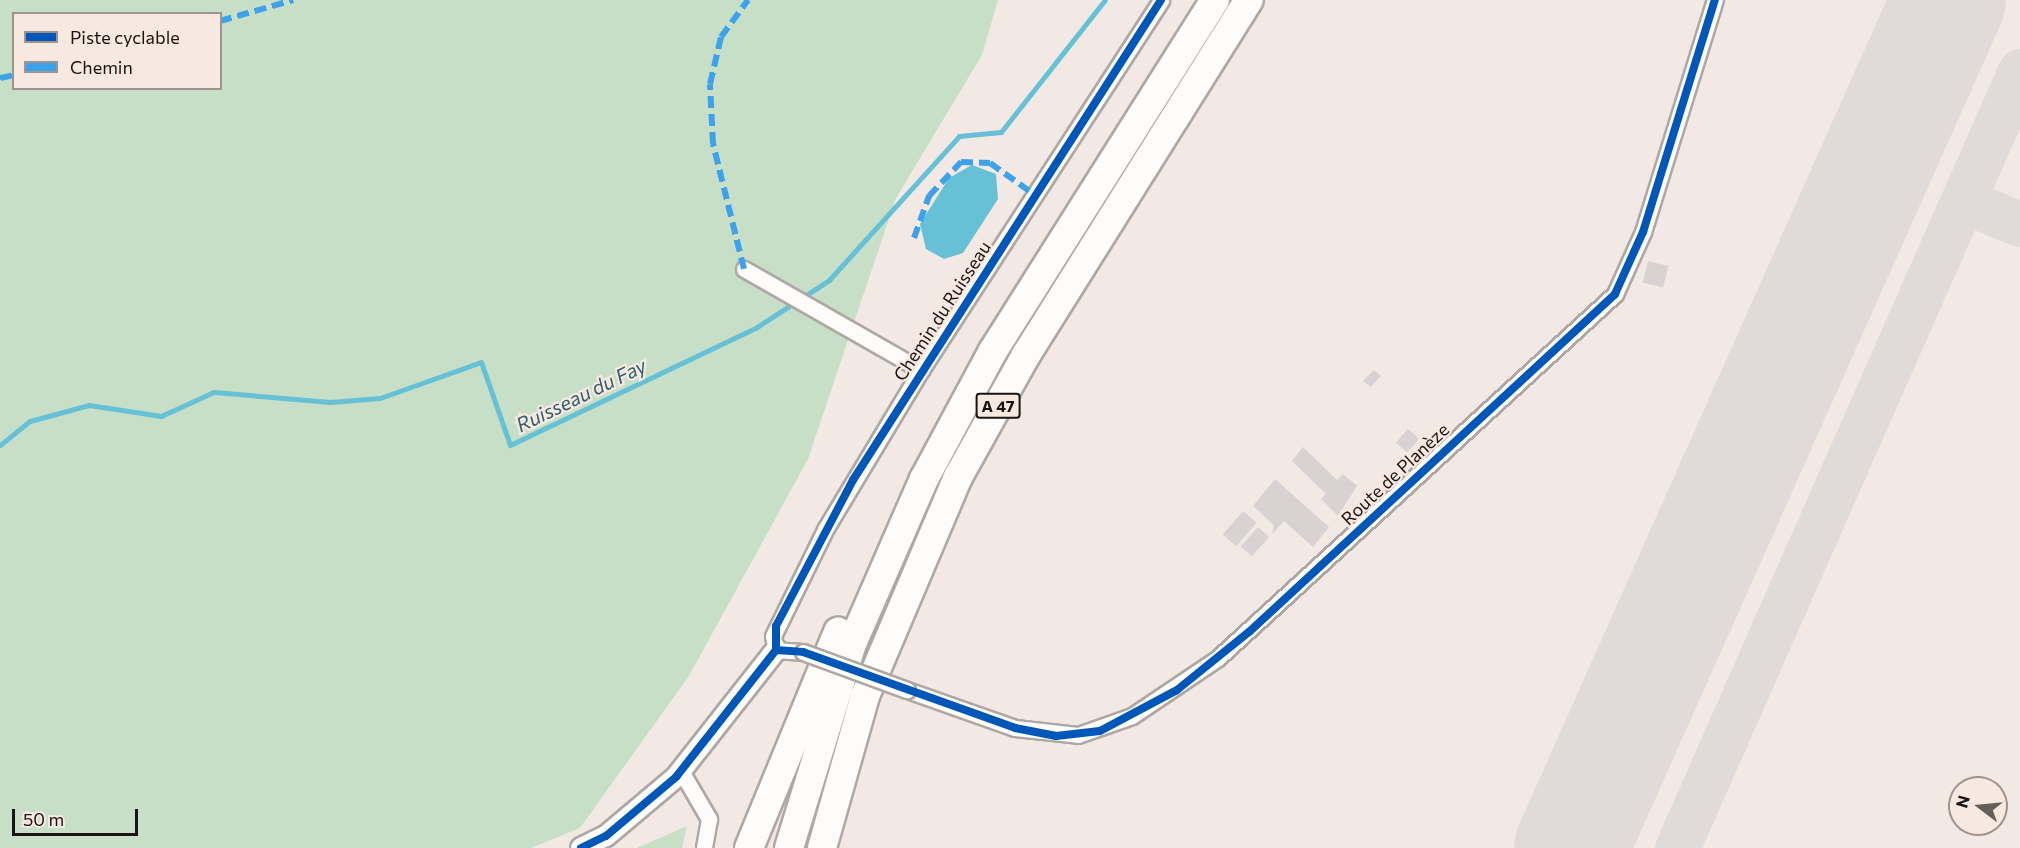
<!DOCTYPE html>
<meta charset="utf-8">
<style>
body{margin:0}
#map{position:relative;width:2020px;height:848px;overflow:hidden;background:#f2e9e5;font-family:Commissioner,sans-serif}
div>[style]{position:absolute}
.green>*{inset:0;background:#c8dfc7}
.water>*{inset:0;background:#67c1d6}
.stream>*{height:5px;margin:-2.5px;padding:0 2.5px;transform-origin:2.5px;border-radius:2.5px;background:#67c1d6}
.taxiway>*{height:45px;margin:-22.5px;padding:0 22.5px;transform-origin:22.5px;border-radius:22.5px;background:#e0dbd8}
.runway>*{height:114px;margin:-57px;padding:0 57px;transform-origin:57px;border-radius:57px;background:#e0dbd8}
.building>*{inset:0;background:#d8d2d3;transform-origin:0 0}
.roads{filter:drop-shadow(2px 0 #aea8a4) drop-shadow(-2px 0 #aea8a4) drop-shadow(0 2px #aea8a4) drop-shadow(0 -2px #aea8a4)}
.minor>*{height:15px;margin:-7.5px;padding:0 7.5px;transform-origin:7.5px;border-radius:7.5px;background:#fdfcfb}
.tertiary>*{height:20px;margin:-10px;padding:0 10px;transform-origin:10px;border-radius:10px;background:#fdfcfb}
.motorway>*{height:28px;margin:-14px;padding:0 14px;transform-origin:14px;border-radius:14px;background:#fdfcfb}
.bridges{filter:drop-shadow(2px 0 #aea8a4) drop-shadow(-2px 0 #aea8a4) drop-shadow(0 2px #aea8a4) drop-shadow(0 -2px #aea8a4)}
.minor-bridge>*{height:15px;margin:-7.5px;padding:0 7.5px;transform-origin:7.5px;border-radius:7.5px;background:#fdfcfb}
.quiet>*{height:6px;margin-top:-3px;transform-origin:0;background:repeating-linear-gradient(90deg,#3da2ea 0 12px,transparent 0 18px)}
.cycleway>*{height:8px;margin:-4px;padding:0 4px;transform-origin:4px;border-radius:4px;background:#0057b8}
span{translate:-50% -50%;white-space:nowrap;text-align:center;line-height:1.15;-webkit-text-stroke:4.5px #f7e8e0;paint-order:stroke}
.shield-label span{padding:2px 4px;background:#f7e8e0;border:2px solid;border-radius:4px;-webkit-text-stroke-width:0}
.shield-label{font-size:16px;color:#191411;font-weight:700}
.street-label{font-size:18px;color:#191411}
.water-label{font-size:20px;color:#2d606e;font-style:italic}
.legend{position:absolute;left:12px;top:12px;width:210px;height:78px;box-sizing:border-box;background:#f7e8e0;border:2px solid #9e938d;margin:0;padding:8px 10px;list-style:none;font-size:18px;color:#191411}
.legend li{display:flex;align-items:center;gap:12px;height:30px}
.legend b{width:30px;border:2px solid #9e938d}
.north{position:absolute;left:1948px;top:776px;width:60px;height:60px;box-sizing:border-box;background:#f7e8e0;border:2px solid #9e938d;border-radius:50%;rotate:286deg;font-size:16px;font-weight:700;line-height:24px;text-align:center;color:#191411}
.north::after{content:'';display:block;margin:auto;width:21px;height:27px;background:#655f5b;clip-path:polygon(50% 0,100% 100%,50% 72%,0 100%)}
.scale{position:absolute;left:12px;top:809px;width:126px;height:27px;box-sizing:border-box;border:3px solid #191411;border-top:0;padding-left:8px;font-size:18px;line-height:21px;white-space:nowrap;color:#191411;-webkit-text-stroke:4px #f7e8e0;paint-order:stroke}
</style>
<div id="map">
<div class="green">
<div style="clip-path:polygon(evenodd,0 0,998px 0,982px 55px,896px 198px,808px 459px,689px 676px,580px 828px,531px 848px,0 848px,0 0,14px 14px,220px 14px,220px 88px,14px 88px,14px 14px)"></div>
<div style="clip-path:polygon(687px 826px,682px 848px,637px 848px)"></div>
</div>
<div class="water">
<div style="clip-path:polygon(972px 165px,996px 174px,998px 199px,963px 253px,944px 259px,926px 249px,920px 224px,949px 178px)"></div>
</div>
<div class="stream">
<div style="left:0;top:445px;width:38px;rotate:-39deg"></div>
<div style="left:30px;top:421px;width:61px;rotate:-15.2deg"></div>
<div style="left:89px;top:405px;width:73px;rotate:8.7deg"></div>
<div style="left:161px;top:416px;width:58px;rotate:-24.4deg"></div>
<div style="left:214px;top:392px;width:116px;rotate:4.9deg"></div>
<div style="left:330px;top:402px;width:50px;rotate:-4.6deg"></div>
<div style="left:380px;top:398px;width:107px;rotate:-19.6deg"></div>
<div style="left:481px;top:362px;width:88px;rotate:70.7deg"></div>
<div style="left:510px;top:445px;width:274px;rotate:-25.5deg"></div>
<div style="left:757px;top:327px;width:86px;rotate:-33.1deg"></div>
<div style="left:829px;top:280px;width:194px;rotate:-47.9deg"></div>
<div style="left:959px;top:136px;width:42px;rotate:-5.4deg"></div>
<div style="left:1001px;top:132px;width:168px;rotate:-51.8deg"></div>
</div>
<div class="taxiway">
<div style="left:1963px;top:201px;width:61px;rotate:22deg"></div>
<div style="left:1677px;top:848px;width:849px;rotate:-66.18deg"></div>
</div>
<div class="runway">
<div style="left:1571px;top:848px;width:928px;rotate:-65.97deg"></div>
</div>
<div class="building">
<div style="left:1648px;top:261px;width:21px;height:22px;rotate:14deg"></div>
<div style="clip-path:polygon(1374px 370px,1381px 376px,1371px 387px,1363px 381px)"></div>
<div style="left:1408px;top:429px;width:15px;height:18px;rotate:42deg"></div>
<div style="clip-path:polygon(1303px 447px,1337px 480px,1343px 474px,1357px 486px,1338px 516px,1321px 499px,1326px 494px,1292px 461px)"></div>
<div style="clip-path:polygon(1275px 479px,1329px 527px,1313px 547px,1284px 521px,1272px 534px,1274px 525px,1253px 506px)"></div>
<div style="left:1243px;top:511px;width:18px;height:31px;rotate:41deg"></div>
<div style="left:1258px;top:527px;width:15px;height:26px;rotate:42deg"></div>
</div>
<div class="roads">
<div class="minor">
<div style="left:744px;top:269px;width:204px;rotate:29.7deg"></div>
<div style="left:803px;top:652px;width:27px;rotate:-176deg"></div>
<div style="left:776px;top:650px;width:14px;rotate:-102deg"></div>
<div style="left:773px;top:636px;width:120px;rotate:-63.9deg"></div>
<div style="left:826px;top:528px;width:184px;rotate:-59deg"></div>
<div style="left:921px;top:370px;width:441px;rotate:-57deg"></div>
<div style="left:907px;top:690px;width:114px;rotate:19.4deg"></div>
<div style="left:1015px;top:728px;width:63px;rotate:6.3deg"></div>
<div style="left:1078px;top:735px;width:57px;rotate:-19.4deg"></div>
<div style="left:1132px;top:716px;width:104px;rotate:-34deg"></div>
<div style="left:1218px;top:658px;width:539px;rotate:-42.52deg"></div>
<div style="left:1615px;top:294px;width:68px;rotate:-65.7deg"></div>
<div style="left:1643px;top:232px;width:243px;rotate:-72.8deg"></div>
<div style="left:681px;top:771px;width:56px;rotate:59.7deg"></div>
<div style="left:709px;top:819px;width:29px;rotate:100deg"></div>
</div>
<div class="tertiary">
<div style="left:581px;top:848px;width:28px;rotate:-26deg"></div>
<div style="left:606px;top:836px;width:92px;rotate:-40.1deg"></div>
<div style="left:676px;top:777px;width:162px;rotate:-51.8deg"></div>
</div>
<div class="motorway">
<div style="left:749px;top:848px;width:234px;rotate:-67.6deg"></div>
<div style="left:789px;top:848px;width:211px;rotate:-72.9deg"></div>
<div style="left:851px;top:646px;width:182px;rotate:-66.4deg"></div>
<div style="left:924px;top:479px;width:145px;rotate:-61.7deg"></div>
<div style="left:993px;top:351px;width:415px;rotate:-57.7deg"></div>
<div style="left:822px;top:848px;width:158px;rotate:-74.2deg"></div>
<div style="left:865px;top:696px;width:238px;rotate:-67deg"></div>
<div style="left:958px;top:477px;width:140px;rotate:-60.9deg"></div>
<div style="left:1026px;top:355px;width:419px;rotate:-57.9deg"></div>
</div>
</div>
<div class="bridges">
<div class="minor-bridge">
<div style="left:803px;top:652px;width:111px;rotate:20.1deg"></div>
</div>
</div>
<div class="quiet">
<div style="left:220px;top:21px;width:76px;rotate:-16deg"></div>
<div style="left:0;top:78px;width:14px;rotate:-12deg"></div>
<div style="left:914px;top:238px;width:45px;rotate:-70.3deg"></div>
<div style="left:929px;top:196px;width:47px;rotate:-46.7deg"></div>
<div style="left:961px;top:162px;width:29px;rotate:2deg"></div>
<div style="left:990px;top:163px;width:55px;rotate:35.4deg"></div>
<div style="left:744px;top:269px;width:129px;rotate:-103.9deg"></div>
<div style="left:713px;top:144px;width:60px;rotate:-92.9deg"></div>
<div style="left:710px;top:84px;width:48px;rotate:-76.8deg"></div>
<div style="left:721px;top:37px;width:46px;rotate:-53.9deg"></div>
</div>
<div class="cycleway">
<div style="left:776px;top:650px;width:24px;rotate:-90deg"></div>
<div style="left:776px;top:626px;width:165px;rotate:-62.2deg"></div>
<div style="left:853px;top:480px;width:570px;rotate:-57.31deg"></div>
<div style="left:581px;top:848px;width:28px;rotate:-26deg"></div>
<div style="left:606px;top:836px;width:92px;rotate:-40.1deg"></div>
<div style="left:676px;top:777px;width:162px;rotate:-51.8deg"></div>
<div style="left:776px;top:650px;width:27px;rotate:4deg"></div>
<div style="left:803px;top:652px;width:225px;rotate:19.7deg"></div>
<div style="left:1015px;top:728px;width:42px;rotate:11deg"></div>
<div style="left:1056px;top:736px;width:44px;rotate:-6.5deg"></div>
<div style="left:1100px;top:731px;width:87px;rotate:-28deg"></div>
<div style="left:1177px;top:690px;width:92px;rotate:-38.9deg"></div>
<div style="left:1249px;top:632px;width:498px;rotate:-42.7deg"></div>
<div style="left:1615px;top:294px;width:68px;rotate:-65.7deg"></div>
<div style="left:1643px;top:232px;width:243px;rotate:-72.8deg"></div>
</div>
<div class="shield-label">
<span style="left:998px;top:406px">A 47</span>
</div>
<div class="street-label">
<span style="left:942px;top:311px;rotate:-57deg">Chemin du Ruisseau</span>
<span style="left:1395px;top:474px;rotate:-43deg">Route de Planèze</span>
</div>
<div class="water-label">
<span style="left:581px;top:395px;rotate:-26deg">Ruisseau du Fay</span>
</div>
<ul class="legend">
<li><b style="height:8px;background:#0057b8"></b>Piste cyclable</li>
<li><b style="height:8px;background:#3da2ea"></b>Chemin</li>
</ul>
<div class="north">N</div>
<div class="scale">50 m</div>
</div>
